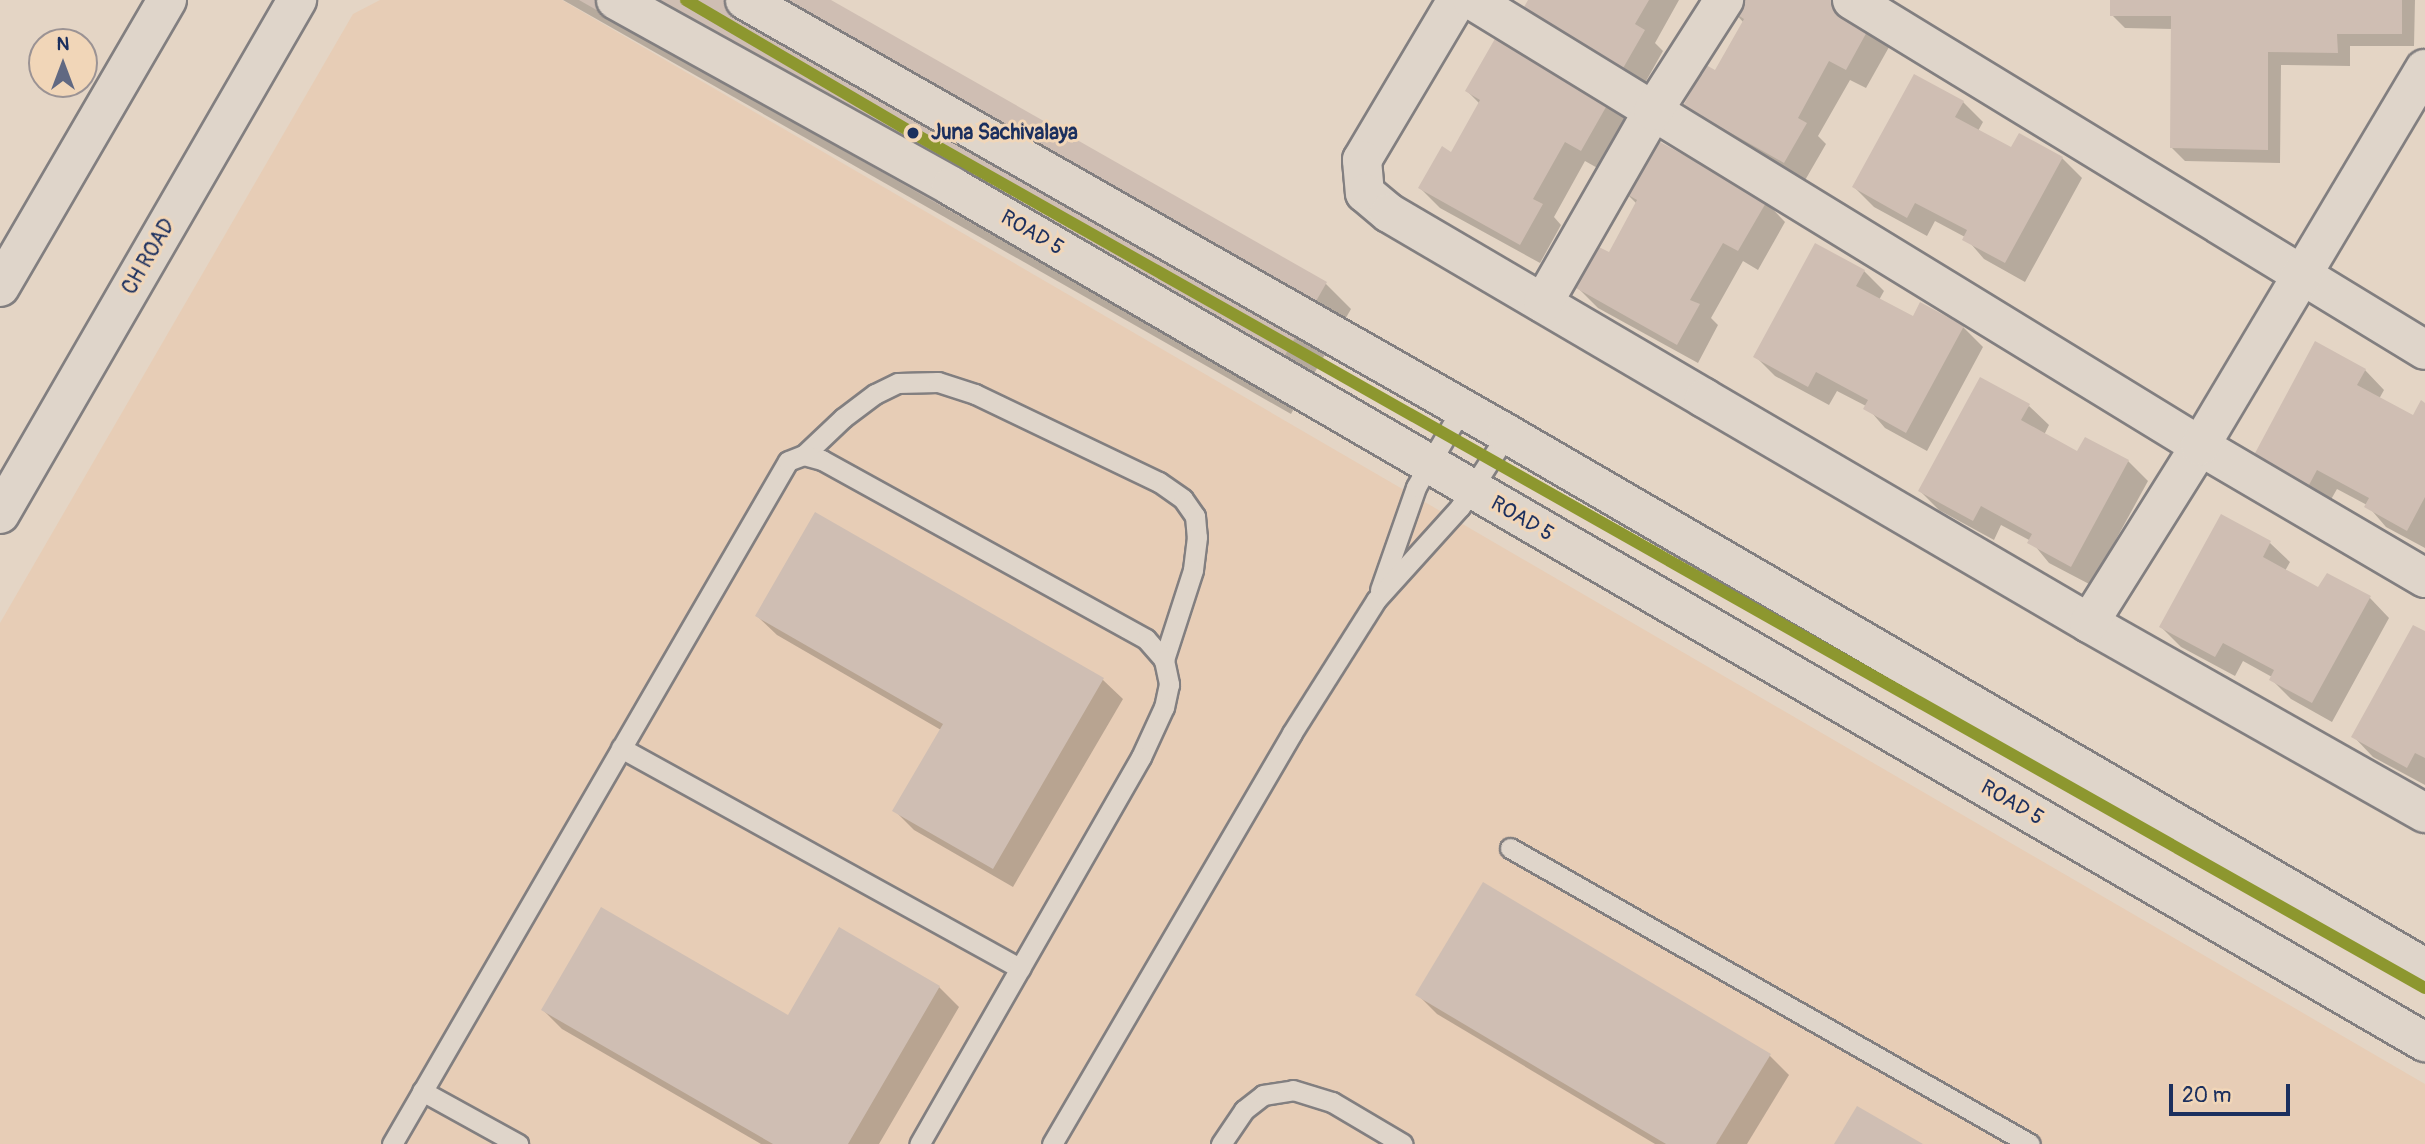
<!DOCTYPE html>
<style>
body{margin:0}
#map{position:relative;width:2425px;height:1144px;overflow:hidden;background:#e4d5c5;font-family:Pangolin,sans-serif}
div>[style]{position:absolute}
.built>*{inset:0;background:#e7cdb6}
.shadow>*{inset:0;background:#0003}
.building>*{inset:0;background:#cfbeb3}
.roads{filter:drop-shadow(2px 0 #827f80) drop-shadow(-2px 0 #827f80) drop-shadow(0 2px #827f80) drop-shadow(0 -2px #827f80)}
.lane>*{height:19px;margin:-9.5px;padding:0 9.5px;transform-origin:9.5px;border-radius:9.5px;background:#dfd5ca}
.street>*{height:38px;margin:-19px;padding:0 19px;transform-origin:19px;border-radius:19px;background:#dfd5ca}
.secondary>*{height:38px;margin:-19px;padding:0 19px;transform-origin:19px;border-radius:19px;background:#dfd5ca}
.metro-1>*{height:12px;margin:-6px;padding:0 6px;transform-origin:6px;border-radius:6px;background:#8d972f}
.dots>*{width:19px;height:19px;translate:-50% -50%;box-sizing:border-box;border:4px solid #f1d6b8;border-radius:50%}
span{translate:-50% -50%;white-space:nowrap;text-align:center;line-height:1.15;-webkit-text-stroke:6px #f1d6b8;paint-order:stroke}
.stop-label{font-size:21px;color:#1b2f5e;font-weight:700}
.left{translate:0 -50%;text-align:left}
.street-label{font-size:21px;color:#1b2f5e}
.north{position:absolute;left:28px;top:28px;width:70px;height:70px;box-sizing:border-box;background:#f1d6b8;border:2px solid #9b9394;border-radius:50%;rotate:0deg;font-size:19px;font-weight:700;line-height:28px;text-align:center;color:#1b2f5e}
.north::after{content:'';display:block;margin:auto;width:24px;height:32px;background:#616982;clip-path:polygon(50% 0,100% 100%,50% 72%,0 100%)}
.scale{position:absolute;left:2169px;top:1084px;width:121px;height:32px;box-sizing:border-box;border:4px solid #1b2f5e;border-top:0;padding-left:9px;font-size:21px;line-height:24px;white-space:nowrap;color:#1b2f5e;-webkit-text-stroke:5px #f1d6b8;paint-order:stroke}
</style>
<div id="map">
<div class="built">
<div style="clip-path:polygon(380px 0,562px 0,2425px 1084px,2425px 1144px,0 1144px,0 623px,353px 14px)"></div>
</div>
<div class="shadow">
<div style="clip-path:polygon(563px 0,828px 0,1326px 284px,1351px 309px,1291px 414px)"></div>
<div style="clip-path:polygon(1530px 0,1679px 0,1655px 43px,1663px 51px,1642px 88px)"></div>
<div style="clip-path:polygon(1837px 0,1893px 40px,1866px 88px,1850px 80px,1818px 136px,1826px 144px,1804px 182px,1705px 126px,1685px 106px,1716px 72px,1744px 23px,1732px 10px)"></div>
<div style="clip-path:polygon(2112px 0,2415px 0,2414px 46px,2350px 46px,2350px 66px,2281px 65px,2280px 163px,2185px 161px,2172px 148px,2173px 29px,2125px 28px,2112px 15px)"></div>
<div style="clip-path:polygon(1467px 91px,1609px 102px,1628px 121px,1601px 170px,1585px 161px,1554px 217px,1561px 225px,1540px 263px,1440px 208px,1420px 188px,1452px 154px,1480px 104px)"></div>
<div style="clip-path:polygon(1963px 102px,1983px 122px,1978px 131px,2012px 150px,2062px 158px,2082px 178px,2025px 282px,1984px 259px,1965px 237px,1935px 221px,1927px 236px,1874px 207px,1854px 187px)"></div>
<div style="clip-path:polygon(1625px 192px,1766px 202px,1785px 222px,1758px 270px,1743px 261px,1711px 318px,1718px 325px,1698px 363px,1598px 308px,1578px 288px,1609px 254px,1637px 204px)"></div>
<div style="clip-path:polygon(1864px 271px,1884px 291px,1879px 300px,1913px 319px,1963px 327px,1983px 347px,1927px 451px,1885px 428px,1866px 406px,1837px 391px,1829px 405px,1775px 376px,1755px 356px)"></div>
<div style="clip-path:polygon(2365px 370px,2384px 390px,2379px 399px,2413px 417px,2425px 405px,2425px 548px,2386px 527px,2367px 505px,2337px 489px,2329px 503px,2276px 474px,2256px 454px)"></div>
<div style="clip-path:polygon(2029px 406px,2049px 425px,2044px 435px,2078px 453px,2128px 461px,2148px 481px,2091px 585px,2049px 563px,2031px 541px,2001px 525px,1994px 540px,1939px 510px,1920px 491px)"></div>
<div style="clip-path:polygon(2222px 516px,2270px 543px,2290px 562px,2285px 571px,2319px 589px,2370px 598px,2389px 618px,2332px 722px,2291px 699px,2271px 679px,2272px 677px,2243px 661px,2235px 676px,2181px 647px,2161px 627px)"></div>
<div style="clip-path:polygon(757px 616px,1103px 680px,1123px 699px,1013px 887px,914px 830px,894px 810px,941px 730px,777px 635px)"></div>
<div style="clip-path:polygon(2425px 633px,2425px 785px,2373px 757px,2354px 737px)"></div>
<div style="clip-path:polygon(939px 987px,959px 1007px,879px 1144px,761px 1144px,562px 1029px,543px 1010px,789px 1017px)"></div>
<div style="clip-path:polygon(1417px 994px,1769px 1055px,1789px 1075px,1747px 1144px,1655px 1144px,1437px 1014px)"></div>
</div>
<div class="building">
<div style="clip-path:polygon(579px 0,831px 0,1327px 282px,1265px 390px)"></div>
<div style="clip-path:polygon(1528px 0,1649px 0,1635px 24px,1645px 30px,1622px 70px,1520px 14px)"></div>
<div style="clip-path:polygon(1735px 0,1840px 0,1874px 19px,1846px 70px,1829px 61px,1798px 118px,1807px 123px,1784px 163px,1683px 106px,1706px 65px,1715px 70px,1744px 19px,1730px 10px)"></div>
<div style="clip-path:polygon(2110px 0,2402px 0,2402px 34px,2337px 34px,2338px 53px,2268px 52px,2268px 150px,2170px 148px,2171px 16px,2110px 16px)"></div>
<div style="clip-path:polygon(1496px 37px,1610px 100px,1581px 151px,1565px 142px,1533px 199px,1543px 204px,1520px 245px,1418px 188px,1442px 146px,1451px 152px,1480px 100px,1465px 91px)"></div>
<div style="clip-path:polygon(1914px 74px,1964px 101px,1955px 117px,2011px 147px,2019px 133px,2063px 157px,2005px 263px,1962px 240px,1967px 230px,1915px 203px,1907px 218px,1852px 187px)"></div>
<div style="clip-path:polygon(1653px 138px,1767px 201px,1738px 251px,1723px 243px,1690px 300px,1700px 304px,1677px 345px,1576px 288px,1599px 247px,1609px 252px,1637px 200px,1623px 192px)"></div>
<div style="clip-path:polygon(1815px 243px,1865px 270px,1856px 286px,1913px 316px,1920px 302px,1964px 326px,1906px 433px,1863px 409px,1868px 400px,1816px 372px,1808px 387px,1753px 357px)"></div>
<div style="clip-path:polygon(2315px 341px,2366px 369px,2357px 385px,2413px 415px,2421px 400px,2425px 403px,2425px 497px,2407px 531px,2364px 507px,2369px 498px,2317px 470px,2309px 485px,2254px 455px)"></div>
<div style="clip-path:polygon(1980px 377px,2030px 404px,2021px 420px,2077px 451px,2085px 437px,2129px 460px,2071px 567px,2027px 543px,2032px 534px,1981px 506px,1973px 521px,1918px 491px)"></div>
<div style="clip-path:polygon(815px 512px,1104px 678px,993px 869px,892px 811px,943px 724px,755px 616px)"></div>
<div style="clip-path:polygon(2221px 514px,2271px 541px,2263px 557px,2318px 587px,2327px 573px,2371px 596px,2312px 703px,2269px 680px,2274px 670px,2223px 643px,2215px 657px,2159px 627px)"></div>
<div style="clip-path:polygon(2413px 625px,2425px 631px,2425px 758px,2415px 753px,2407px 768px,2351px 737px)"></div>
<div style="clip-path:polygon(1483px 882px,1771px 1054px,1716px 1144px,1666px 1144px,1415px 995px)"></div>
<div style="clip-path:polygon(601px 907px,788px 1015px,839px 927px,940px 986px,848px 1144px,773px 1144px,541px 1010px)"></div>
<div style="clip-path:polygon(1857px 1106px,1923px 1144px,1834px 1144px)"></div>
</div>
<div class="roads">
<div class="lane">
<div style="left:804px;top:455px;width:54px;rotate:-43.5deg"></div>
<div style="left:843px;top:418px;width:40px;rotate:-37deg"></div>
<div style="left:875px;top:394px;width:25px;rotate:-26deg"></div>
<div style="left:898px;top:383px;width:40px;rotate:-1.4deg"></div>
<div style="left:938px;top:382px;width:39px;rotate:18deg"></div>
<div style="left:975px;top:394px;width:204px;rotate:25.6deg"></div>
<div style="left:1159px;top:482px;width:29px;rotate:35deg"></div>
<div style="left:1183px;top:499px;width:21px;rotate:55deg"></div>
<div style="left:1195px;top:516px;width:21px;rotate:85deg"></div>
<div style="left:1197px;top:537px;width:33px;rotate:97deg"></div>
<div style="left:1193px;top:570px;width:95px;rotate:107.9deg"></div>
<div style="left:1380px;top:590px;width:109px;rotate:-70.7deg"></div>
<div style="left:1416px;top:487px;width:91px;rotate:-59.8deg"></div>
<div style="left:621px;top:748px;width:456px;rotate:28.9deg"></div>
<div style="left:1510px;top:848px;width:598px;rotate:29.65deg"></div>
<div style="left:422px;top:1091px;width:110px;rotate:28.9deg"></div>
<div style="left:392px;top:1144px;width:789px;rotate:-59.9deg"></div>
<div style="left:788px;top:461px;width:17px;rotate:-21deg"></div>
<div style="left:804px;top:455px;width:19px;rotate:16deg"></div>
<div style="left:822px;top:460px;width:370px;rotate:28.9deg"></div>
<div style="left:1146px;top:639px;width:28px;rotate:49deg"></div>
<div style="left:1164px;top:660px;width:25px;rotate:78deg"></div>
<div style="left:1169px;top:684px;width:24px;rotate:102deg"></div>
<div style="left:1164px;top:707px;width:55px;rotate:114.7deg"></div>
<div style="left:1141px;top:757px;width:446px;rotate:119.8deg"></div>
<div style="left:1052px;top:1144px;width:476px;rotate:-59.7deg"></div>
<div style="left:1292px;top:733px;width:157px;rotate:-57.7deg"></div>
<div style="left:1376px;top:600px;width:125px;rotate:-47.9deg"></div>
<div style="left:1460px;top:507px;width:87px;rotate:-57.2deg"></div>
<div style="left:1221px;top:1144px;width:41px;rotate:-55.9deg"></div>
<div style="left:1244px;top:1110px;width:24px;rotate:-38deg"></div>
<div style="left:1263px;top:1095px;width:30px;rotate:-9deg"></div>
<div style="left:1293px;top:1090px;width:41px;rotate:17.1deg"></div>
<div style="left:1332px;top:1102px;width:82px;rotate:30.6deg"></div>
</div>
<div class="street">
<div style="left:1457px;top:0;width:186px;rotate:120.7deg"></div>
<div style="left:1362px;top:160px;width:33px;rotate:85deg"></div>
<div style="left:1365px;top:193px;width:31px;rotate:40deg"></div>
<div style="left:1389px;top:213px;width:365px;rotate:30.4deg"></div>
<div style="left:1704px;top:398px;width:446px;rotate:30.3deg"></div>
<div style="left:2089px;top:623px;width:386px;rotate:29.5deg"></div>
<div style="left:1472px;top:0;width:854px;rotate:31.49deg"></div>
<div style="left:2200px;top:446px;width:261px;rotate:30.4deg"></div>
<div style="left:1852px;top:0;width:671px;rotate:31.42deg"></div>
<div style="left:1543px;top:303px;width:221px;rotate:-60.2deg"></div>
<div style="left:1653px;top:111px;width:132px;rotate:-57.4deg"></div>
<div style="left:2089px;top:623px;width:209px;rotate:-57.9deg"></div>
<div style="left:2200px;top:446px;width:439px;rotate:-59.2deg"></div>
</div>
<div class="secondary">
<div style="left:616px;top:0;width:383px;rotate:29deg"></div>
<div style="left:951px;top:186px;width:1705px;rotate:30.15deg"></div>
<div style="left:745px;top:0;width:877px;rotate:29.66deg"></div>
<div style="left:1507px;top:434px;width:1062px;rotate:30.19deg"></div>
<div style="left:0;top:287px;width:332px;rotate:-59.8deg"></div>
<div style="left:0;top:514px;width:594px;rotate:-59.98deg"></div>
</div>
</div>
<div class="metro-1">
<div style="left:686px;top:0;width:263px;rotate:30.4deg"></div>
<div style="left:913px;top:133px;width:1737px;rotate:29.49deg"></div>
</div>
<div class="dots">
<div style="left:913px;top:133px;background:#1b2f5e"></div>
</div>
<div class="stop-label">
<span class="left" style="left:931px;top:133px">Juna Sachivalaya</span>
</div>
<div class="street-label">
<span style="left:1032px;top:233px;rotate:30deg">ROAD 5</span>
<span style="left:149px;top:257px;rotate:-60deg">CH ROAD</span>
<span style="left:1522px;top:519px;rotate:30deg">ROAD 5</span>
<span style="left:2012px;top:803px;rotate:30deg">ROAD 5</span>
</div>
<div class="north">N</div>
<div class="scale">20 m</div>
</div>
